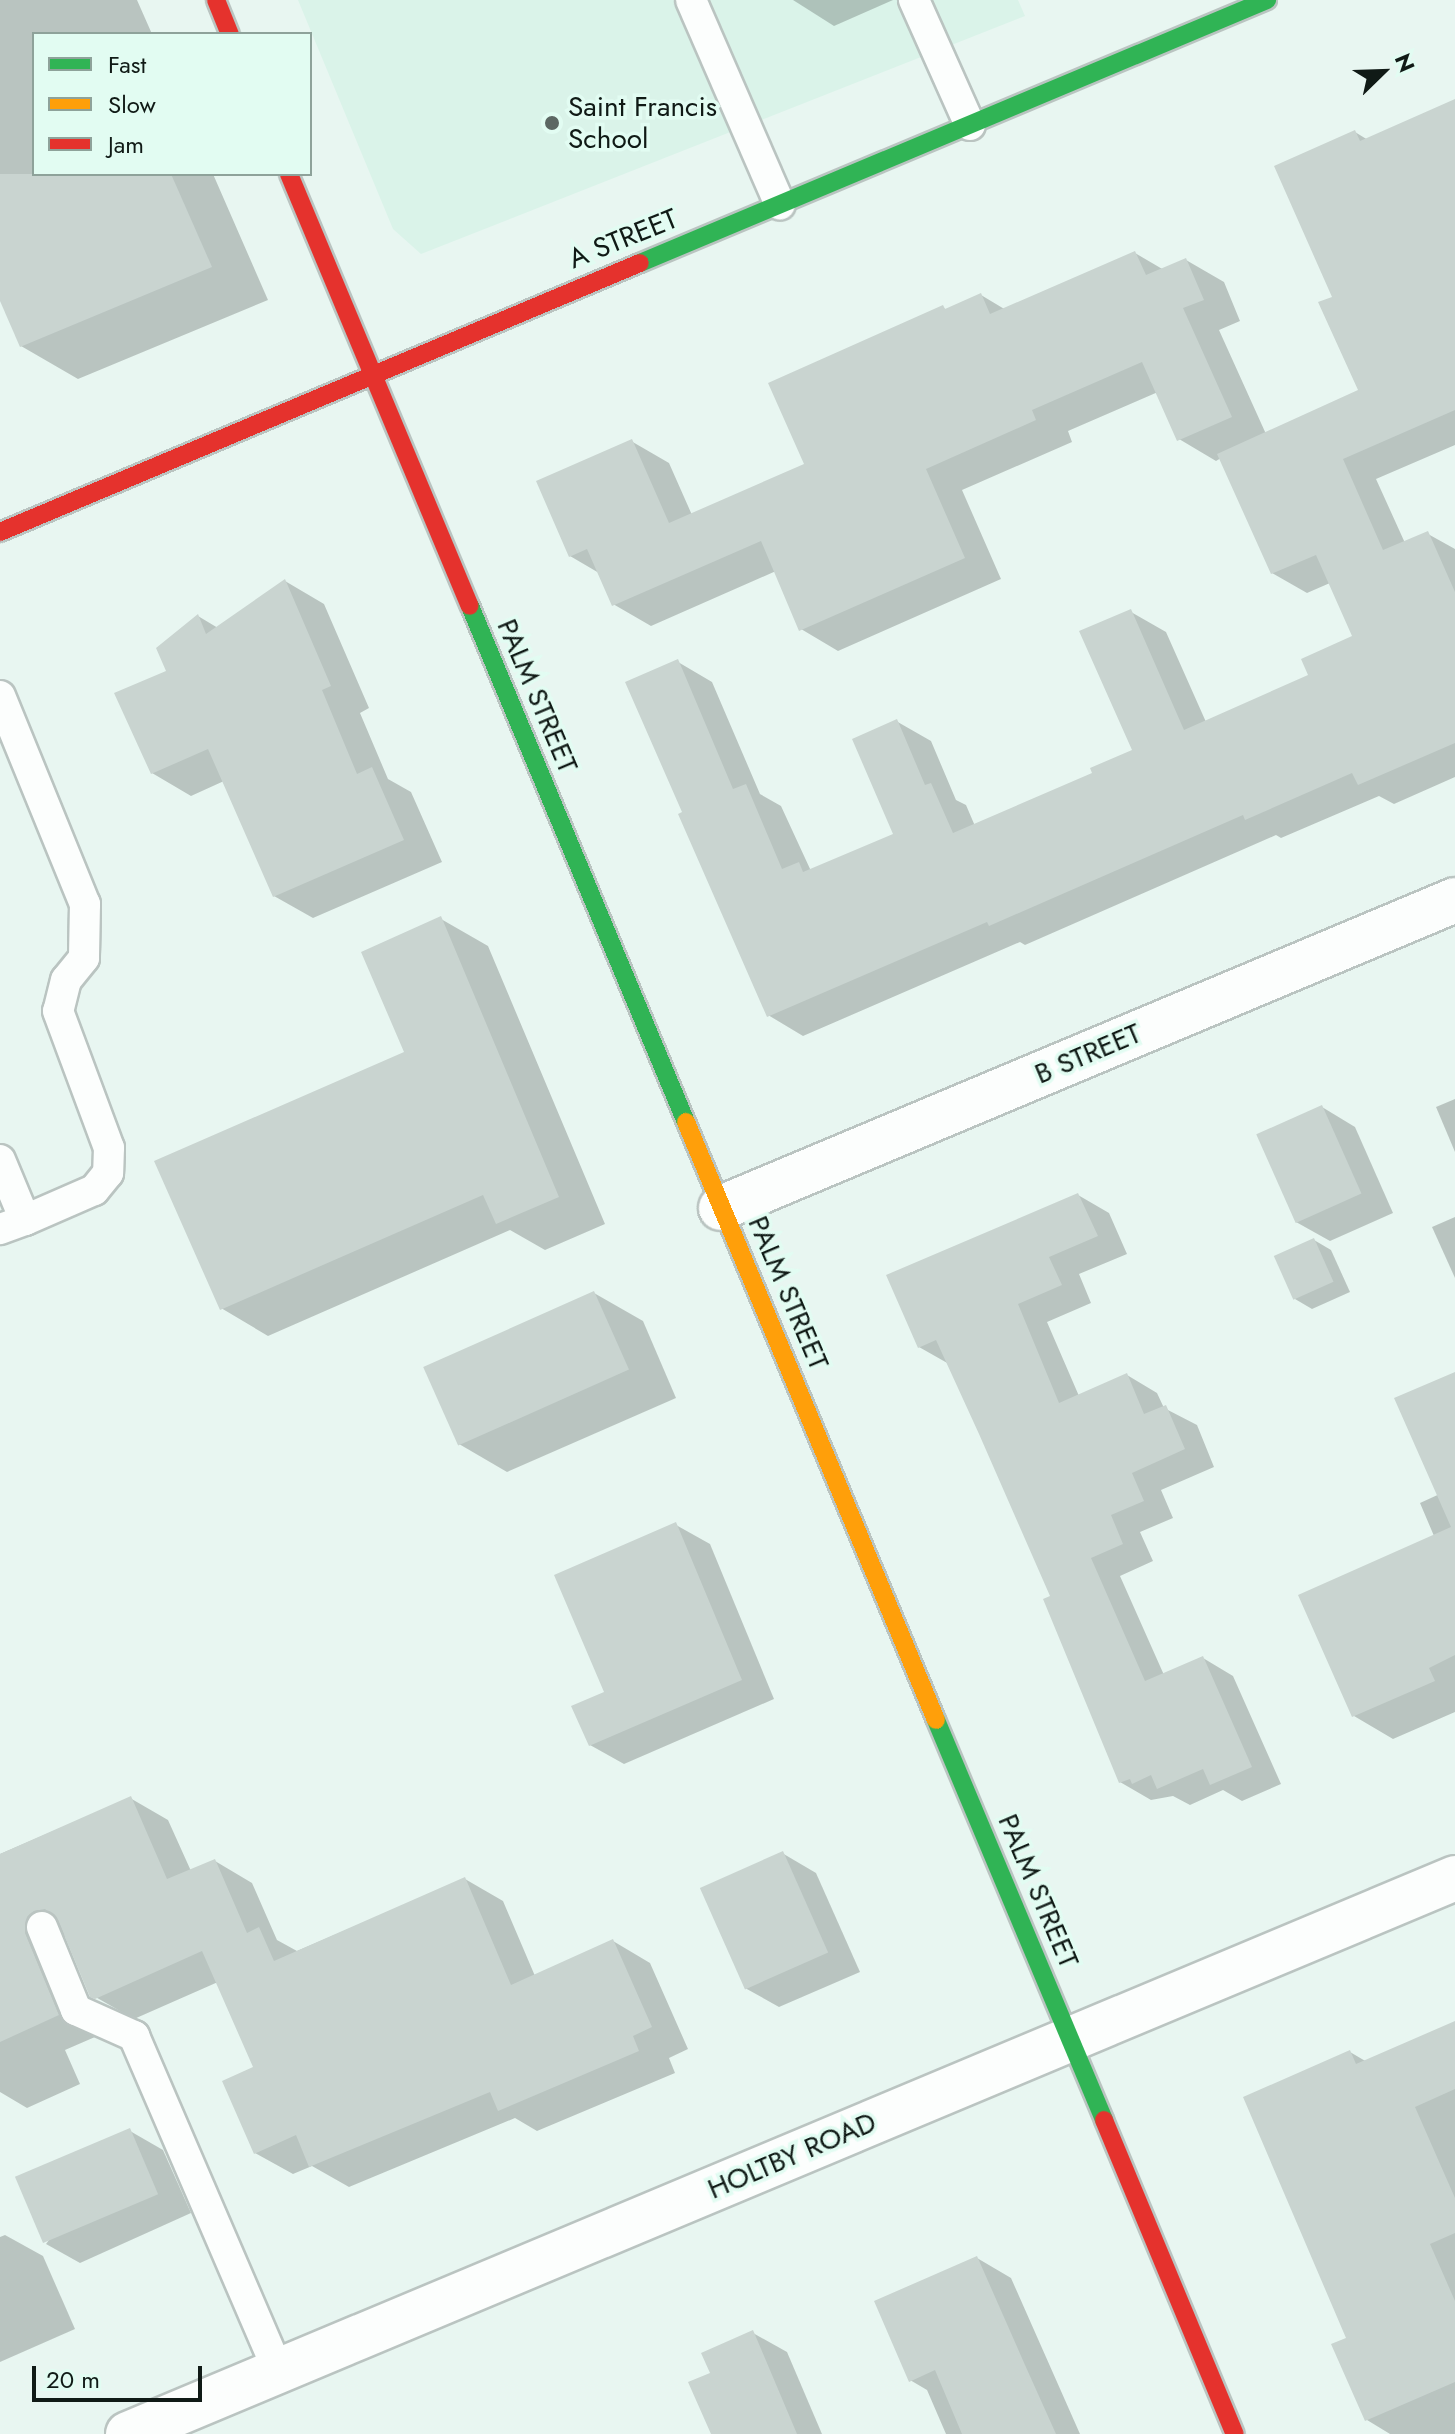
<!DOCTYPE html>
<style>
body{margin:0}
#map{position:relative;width:1455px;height:2434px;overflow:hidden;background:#e8f6f1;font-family:Jost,sans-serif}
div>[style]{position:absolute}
.built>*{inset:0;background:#daf3e9}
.shadow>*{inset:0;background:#0003}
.building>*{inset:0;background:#c9d4d0;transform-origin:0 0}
.roads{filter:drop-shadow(2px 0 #bac4c1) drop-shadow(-2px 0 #bac4c1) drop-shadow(0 2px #bac4c1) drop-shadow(0 -2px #bac4c1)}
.lane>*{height:30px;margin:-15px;padding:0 15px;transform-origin:15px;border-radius:15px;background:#fcfefd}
.street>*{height:44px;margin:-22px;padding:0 22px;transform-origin:22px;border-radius:22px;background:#fcfefd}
.fast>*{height:18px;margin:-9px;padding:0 9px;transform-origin:9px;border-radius:9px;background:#30b455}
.slow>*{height:18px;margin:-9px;padding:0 9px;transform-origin:9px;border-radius:9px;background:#ff9f0a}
.jam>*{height:18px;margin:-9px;padding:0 9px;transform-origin:9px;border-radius:9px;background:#e5322d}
.dots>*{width:22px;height:22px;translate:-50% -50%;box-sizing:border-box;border:4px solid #e2fcf2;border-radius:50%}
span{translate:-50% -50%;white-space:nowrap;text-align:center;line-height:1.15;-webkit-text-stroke:7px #e2fcf2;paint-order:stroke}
.poi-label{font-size:28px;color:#101a16}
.left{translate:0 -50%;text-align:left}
.street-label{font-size:28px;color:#101a16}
.legend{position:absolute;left:32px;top:32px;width:280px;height:144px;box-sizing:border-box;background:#e2fcf2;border:2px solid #8ea29a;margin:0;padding:10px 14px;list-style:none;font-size:24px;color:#101a16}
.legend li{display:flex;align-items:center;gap:16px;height:40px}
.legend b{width:40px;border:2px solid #8ea29a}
.north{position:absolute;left:1343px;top:32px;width:80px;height:80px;-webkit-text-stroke:6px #e2fcf2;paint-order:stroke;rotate:67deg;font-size:22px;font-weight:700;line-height:32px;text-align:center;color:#101a16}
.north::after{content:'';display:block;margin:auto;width:28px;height:36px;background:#101a16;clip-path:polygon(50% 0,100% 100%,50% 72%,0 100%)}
.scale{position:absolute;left:32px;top:2366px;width:170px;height:36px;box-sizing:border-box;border:4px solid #101a16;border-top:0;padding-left:10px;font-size:24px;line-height:28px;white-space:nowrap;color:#101a16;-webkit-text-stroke:6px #e2fcf2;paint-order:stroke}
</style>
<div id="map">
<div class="built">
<div style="clip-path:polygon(298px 0,1018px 0,1025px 16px,421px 254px,393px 229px)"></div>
</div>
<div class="shadow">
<div style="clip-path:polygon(0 0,137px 0,152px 34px,34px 34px,34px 174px,213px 174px,268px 300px,78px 379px,21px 346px,0 296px)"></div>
<div style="clip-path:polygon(793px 0,893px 0,834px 26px)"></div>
<div style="clip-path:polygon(1455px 101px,1455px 445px,1376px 479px,1405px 543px,1428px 534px,1455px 549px,1455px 777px,1394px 804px,1379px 796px,1281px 838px,1276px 835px,1025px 945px,1020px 942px,803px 1036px,768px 1015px,685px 813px,678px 662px,712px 682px,760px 794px,781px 806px,811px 871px,896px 835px,896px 721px,931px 741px,956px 800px,966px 805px,975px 826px,1095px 774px,1135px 751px,1131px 612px,1166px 632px,1206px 722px,1311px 676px,1355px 637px,1330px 583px,1307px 593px,1272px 573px,1221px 458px,1216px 461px,1179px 439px,1158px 392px,1068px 431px,1072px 442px,962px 490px,1001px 579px,838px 651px,801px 629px,776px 571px,651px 626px,613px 604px,599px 573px,570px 556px,631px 441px,669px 463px,692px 515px,807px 465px,943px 308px,948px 310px,981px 295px,1006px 310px,1135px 253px,1164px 270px,1186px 260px,1224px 282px,1240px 321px,1219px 330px,1266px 434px,1360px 391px,1334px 298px,1355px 132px,1368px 140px)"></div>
<div style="clip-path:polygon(285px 581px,324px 604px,369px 708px,360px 713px,388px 779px,411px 792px,442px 862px,313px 918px,274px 896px,224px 781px,191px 796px,152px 773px,168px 672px,198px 616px,218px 628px)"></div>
<div style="clip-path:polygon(441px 919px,488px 946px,605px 1224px,545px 1250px,510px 1230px,268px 1336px,221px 1308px,407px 1053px)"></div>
<div style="clip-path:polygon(1455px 1099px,1455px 1152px,1436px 1107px)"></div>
<div style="clip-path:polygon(1322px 1107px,1355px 1127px,1393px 1213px,1330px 1241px,1296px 1222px)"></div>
<div style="clip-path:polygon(1078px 1195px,1109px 1213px,1127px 1254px,1079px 1274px,1091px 1303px,1047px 1322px,1079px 1396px,1127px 1375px,1157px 1393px,1164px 1408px,1197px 1425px,1214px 1467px,1161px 1490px,1173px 1518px,1140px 1532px,1153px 1561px,1120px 1576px,1164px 1675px,1203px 1658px,1233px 1676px,1281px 1784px,1242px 1801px,1223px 1790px,1190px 1805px,1173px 1796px,1151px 1800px,1120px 1782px,1052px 1597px,949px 1364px,919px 1347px)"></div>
<div style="clip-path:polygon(1455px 1217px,1455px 1278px,1432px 1227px)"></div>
<div style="clip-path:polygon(1314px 1240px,1331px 1250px,1350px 1292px,1312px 1309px,1295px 1299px)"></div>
<div style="clip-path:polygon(594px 1293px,643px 1321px,676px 1398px,507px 1472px,459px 1444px)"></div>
<div style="clip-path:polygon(1455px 1487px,1455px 1712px,1393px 1739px,1354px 1716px,1434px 1536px,1420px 1503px)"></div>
<div style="clip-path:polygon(676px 1525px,710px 1544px,774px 1699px,624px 1764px,590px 1745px)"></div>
<div style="clip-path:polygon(130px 1798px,168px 1820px,191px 1871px,215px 1861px,252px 1883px,277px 1940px,297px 1951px,465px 1879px,503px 1901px,535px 1976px,613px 1941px,650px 1963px,688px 2049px,669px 2058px,675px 2073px,537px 2131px,515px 2118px,349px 2187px,312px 2166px,293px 2174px,255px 2153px,256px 2068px,218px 1982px,134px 2019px,92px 1995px,65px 1932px,62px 1956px,95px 2037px,65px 2050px,80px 2084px,27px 2108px,0 2092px,0 1854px)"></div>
<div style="clip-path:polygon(782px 1853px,816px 1873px,860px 1972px,779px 2007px,745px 1988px)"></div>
<div style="clip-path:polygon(1455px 2025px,1455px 2434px,1390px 2434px,1367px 2420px,1348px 2339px,1350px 2052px,1367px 2062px)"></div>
<div style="clip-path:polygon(130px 2131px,163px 2150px,191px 2213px,80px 2263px,46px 2244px)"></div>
<div style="clip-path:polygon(5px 2235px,43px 2256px,75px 2329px,0 2362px,0 2237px)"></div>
<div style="clip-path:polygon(977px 2258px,1011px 2278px,1080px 2434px,946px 2434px,927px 2390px,910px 2380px)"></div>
<div style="clip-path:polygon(753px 2333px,787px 2352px,822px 2434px,713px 2434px,712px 2374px)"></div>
</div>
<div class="building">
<div style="clip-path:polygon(1455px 99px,1455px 410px,1343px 459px,1383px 550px,1428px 531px,1455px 592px,1455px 743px,1358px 785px,1352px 773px,1245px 820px,1243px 815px,989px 926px,987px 922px,767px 1017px,678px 814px,682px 812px,625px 682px,678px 659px,733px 789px,746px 784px,782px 869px,799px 862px,803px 872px,893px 834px,852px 739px,897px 719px,925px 785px,931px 783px,953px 833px,1092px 773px,1090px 768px,1132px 750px,1079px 631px,1131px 609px,1184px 730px,1308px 675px,1301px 659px,1352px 636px,1316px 555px,1271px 574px,1217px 454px,1358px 390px,1318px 302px,1332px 297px,1274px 166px,1355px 130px,1360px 141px)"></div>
<div style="clip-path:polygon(0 174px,171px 174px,212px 267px,20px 347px,0 301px)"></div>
<div style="clip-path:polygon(1135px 251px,1146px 275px,1186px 258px,1204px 300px,1183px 308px,1232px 417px,1177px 441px,1142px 362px,1032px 410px,1036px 420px,926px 469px,965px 558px,799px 631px,761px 541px,612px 606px,587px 549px,569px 557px,536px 481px,632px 439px,669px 523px,804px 464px,768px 383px,943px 305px,945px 309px,981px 293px,990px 314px)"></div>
<div style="clip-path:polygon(285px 579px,331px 686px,322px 690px,357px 774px,372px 767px,404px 840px,273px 897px,208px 749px,151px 774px,114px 693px,166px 671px,156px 648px,198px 614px,206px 634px)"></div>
<div style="clip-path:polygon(441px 916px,559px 1197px,496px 1224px,483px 1195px,220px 1310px,154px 1161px,404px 1052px,361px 952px)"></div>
<div style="left:1322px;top:1105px;width:97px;height:72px;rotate:66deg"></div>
<div style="clip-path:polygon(1078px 1193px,1098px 1236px,1049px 1257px,1062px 1285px,1018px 1304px,1059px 1403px,1127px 1373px,1144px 1414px,1166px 1405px,1185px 1449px,1132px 1473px,1144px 1501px,1111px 1515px,1123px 1544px,1091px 1558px,1145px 1681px,1203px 1656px,1252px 1767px,1210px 1785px,1203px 1769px,1157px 1789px,1151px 1775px,1132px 1784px,1130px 1779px,1119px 1783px,1043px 1599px,1050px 1596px,979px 1434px,936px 1340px,918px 1348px,886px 1275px)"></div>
<div style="left:1314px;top:1238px;width:48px;height:44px;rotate:66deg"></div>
<div style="left:594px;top:1291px;width:86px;height:187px;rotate:66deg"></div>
<div style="clip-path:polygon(1455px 1372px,1455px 1655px,1429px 1668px,1435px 1681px,1352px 1717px,1298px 1595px,1451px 1527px,1394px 1398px)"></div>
<div style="clip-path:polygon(676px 1522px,742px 1680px,589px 1746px,571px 1706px,604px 1692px,554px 1575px)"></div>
<div style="clip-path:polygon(131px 1796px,167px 1879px,215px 1859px,247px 1933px,259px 1927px,274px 1961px,465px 1877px,511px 1985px,613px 1939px,652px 2027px,633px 2036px,639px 2051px,498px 2111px,490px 2092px,309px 2167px,296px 2135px,254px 2154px,222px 2081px,253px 2067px,202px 1951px,95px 1999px,90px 1997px,58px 1920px,45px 1909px,34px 1911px,27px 1917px,25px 1933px,59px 2015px,0 2042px,0 1854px)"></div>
<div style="left:783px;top:1851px;width:111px;height:91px;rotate:66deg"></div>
<div style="clip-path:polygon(1455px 2021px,1455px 2089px,1415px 2107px,1455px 2198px,1455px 2233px,1430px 2244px,1455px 2301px,1455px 2382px,1365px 2421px,1331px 2344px,1346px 2338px,1243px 2097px,1350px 2050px,1356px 2064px)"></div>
<div style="left:130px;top:2128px;width:72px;height:125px;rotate:67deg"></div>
<div style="clip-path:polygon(977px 2256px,1025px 2365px,1056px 2434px,962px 2434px,935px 2370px,909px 2382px,874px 2301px)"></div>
<div style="clip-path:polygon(753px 2330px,797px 2434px,711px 2434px,688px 2382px,710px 2373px,701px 2353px)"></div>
</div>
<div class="roads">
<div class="lane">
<div style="left:691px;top:0;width:223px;rotate:66.5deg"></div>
<div style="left:914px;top:0;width:137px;rotate:65.9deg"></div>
<div style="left:0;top:696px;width:225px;rotate:67.8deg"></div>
<div style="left:85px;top:904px;width:54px;rotate:91.1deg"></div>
<div style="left:84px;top:958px;width:28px;rotate:129deg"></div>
<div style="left:66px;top:980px;width:32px;rotate:104deg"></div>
<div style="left:58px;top:1011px;width:146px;rotate:69.6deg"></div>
<div style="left:109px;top:1148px;width:25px;rotate:92deg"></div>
<div style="left:108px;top:1173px;width:22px;rotate:129deg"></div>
<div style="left:94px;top:1190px;width:75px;rotate:156.5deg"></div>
<div style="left:0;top:1160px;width:65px;rotate:67.4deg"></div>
<div style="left:25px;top:1220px;width:27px;rotate:160deg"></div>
<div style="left:42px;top:1927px;width:90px;rotate:67.7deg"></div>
<div style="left:76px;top:2010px;width:64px;rotate:24.1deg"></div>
<div style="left:134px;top:2036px;width:365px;rotate:66.7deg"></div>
</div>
<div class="street">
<div style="left:721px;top:1208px;width:796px;rotate:-22.76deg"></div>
<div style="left:128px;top:2434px;width:1439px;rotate:-22.73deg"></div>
</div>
<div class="fast">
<div style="left:640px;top:263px;width:680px;rotate:-22.76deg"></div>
<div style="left:470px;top:606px;width:559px;rotate:67.29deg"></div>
<div style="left:936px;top:1720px;width:434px;rotate:67.2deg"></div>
</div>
<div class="slow">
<div style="left:686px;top:1122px;width:648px;rotate:67.31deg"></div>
</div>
<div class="jam">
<div style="left:216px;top:0;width:37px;rotate:68deg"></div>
<div style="left:289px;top:174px;width:468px;rotate:67.3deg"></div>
<div style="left:0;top:532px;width:694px;rotate:-22.8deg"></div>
<div style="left:1104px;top:2120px;width:340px;rotate:67.4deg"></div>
</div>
</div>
<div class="dots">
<div style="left:552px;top:123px;background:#5c6763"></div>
</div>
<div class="poi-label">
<span class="left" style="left:568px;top:123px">Saint Francis<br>School</span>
</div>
<div class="street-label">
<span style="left:623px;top:239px;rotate:-22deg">A STREET</span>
<span style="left:537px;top:696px;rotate:67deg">PALM STREET</span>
<span style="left:1088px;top:1054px;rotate:-23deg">B STREET</span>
<span style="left:788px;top:1293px;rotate:67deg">PALM STREET</span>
<span style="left:1038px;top:1891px;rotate:67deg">PALM STREET</span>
<span style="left:792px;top:2156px;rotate:-23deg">HOLTBY ROAD</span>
</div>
<ul class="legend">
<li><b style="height:10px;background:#30b455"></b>Fast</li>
<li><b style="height:10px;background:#ff9f0a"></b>Slow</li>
<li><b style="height:10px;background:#e5322d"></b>Jam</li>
</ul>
<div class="north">N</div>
<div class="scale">20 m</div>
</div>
